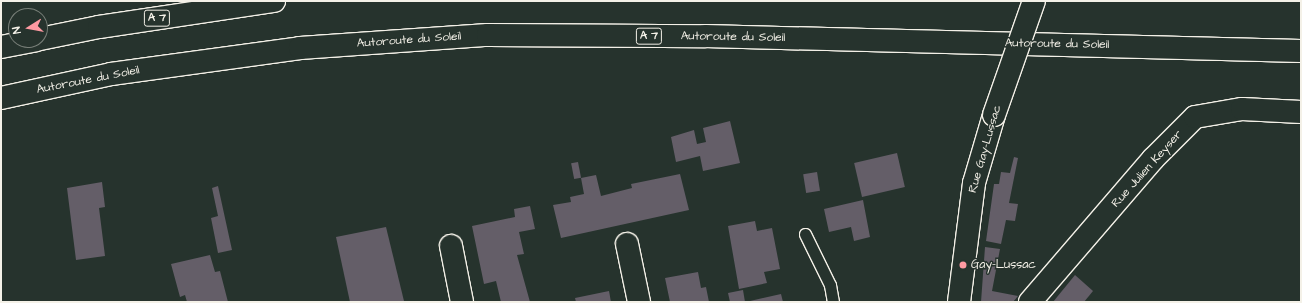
<!DOCTYPE html>
<style>
body{margin:0}
#map{position:relative;width:1302px;height:303px;overflow:hidden;background:#26332d;font-family:"Architects Daughter",sans-serif}
div>[style]{position:absolute}
.building>*{inset:0;background:#645e68;transform-origin:0 0}
.roads{filter:drop-shadow(1px 0 #f4f1e8) drop-shadow(-1px 0 #f4f1e8) drop-shadow(0 1px #f4f1e8) drop-shadow(0 -1px #f4f1e8)}
.service>*{height:11px;margin:-5.5px;padding:0 5.5px;transform-origin:5.5px;border-radius:5.5px;background:#26332d}
.minor>*{height:22px;margin:-11px;padding:0 11px;transform-origin:11px;border-radius:11px;background:#26332d}
.tertiary>*{height:22px;margin:-11px;padding:0 11px;transform-origin:11px;border-radius:11px;background:#26332d}
.motorway>*{height:22px;margin:-11px;padding:0 11px;transform-origin:11px;border-radius:11px;background:#26332d}
.bridges{filter:drop-shadow(1px 0 #f4f1e8) drop-shadow(-1px 0 #f4f1e8) drop-shadow(0 1px #f4f1e8) drop-shadow(0 -1px #f4f1e8)}
.tertiary-bridge>*{height:22px;margin:-11px;padding:0 11px;transform-origin:11px;border-radius:11px;background:#26332d}
.dots>*{width:11px;height:11px;translate:-50% -50%;box-sizing:border-box;border:2px solid #26332d;border-radius:50%}
span{translate:-50% -50%;white-space:nowrap;text-align:center;line-height:1.15;-webkit-text-stroke:3px #26332d;paint-order:stroke}
.shield-label span{padding:1px 3px;background:#26332d;border:1px solid;border-radius:3px;-webkit-text-stroke-width:0}
.shield-label{font-size:11px;color:#f4f1e8;font-weight:700}
.street-label{font-size:12px;color:#f4f1e8}
.poi-label{font-size:12px;color:#f4f1e8}
.left{translate:0 -50%;text-align:left}
.frame{position:absolute;inset:0;border:2px solid #f4f1e8;pointer-events:none}
.north{position:absolute;left:8px;top:8px;width:40px;height:40px;box-sizing:border-box;background:#26332d;border:1px solid #787f78;border-radius:50%;rotate:259deg;font-size:11px;font-weight:700;line-height:16px;text-align:center;color:#f4f1e8}
.north::after{content:'';display:block;margin:auto;width:14px;height:18px;background:#ff9aa2;clip-path:polygon(50% 0,100% 100%,50% 72%,0 100%)}
</style>
<div id="map">
<div class="building">
<div style="clip-path:polygon(730px 121px,740px 163px,703px 171px,700px 156px,676px 162px,671px 137px,694px 130px,697px 144px,706px 142px,703px 128px)"></div>
<div style="left:897px;top:153px;width:35px;height:44px;rotate:77deg"></div>
<div style="clip-path:polygon(1014px 157px,1018px 158px,1009px 203px,1018px 204px,1015px 221px,1006px 220px,1001px 244px,986px 241px,994px 184px,999px 184px,1001px 172px,1010px 173px)"></div>
<div style="left:578px;top:162px;width:16px;height:7px;rotate:79deg"></div>
<div style="left:817px;top:172px;width:19px;height:14px;rotate:81deg"></div>
<div style="clip-path:polygon(680px 174px,689px 210px,561px 238px,553px 205px,571px 202px,570px 197px,584px 194px,581px 178px,596px 175px,601px 196px,632px 188px,631px 184px)"></div>
<div style="clip-path:polygon(102px 182px,105px 207px,99px 208px,105px 256px,76px 260px,67px 188px)"></div>
<div style="clip-path:polygon(218px 186px,232px 250px,218px 253px,211px 218px,218px 216px,212px 188px)"></div>
<div style="clip-path:polygon(863px 200px,870px 237px,854px 241px,851px 227px,829px 232px,824px 209px)"></div>
<div style="clip-path:polygon(530px 206px,535px 229px,519px 232px,524px 254px,517px 255px,530px 302px,501px 302px,496px 281px,484px 284px,472px 226px,515px 217px,514px 209px)"></div>
<div style="clip-path:polygon(755px 221px,757px 231px,772px 228px,780px 269px,764px 272px,767px 283px,739px 289px,728px 226px)"></div>
<div style="clip-path:polygon(386px 227px,404px 301px,350px 302px,336px 237px)"></div>
<div style="clip-path:polygon(985px 247px,1000px 249px,992px 291px,1018px 296px,1013px 302px,981px 302px)"></div>
<div style="clip-path:polygon(210px 255px,215px 272px,220px 271px,228px 302px,187px 302px,185px 295px,180px 297px,171px 264px)"></div>
<div style="clip-path:polygon(698px 272px,701px 288px,706px 287px,709px 302px,670px 302px,665px 278px)"></div>
<div style="clip-path:polygon(1075px 275px,1093px 291px,1084px 302px,1053px 302px)"></div>
<div style="clip-path:polygon(743px 290px,745px 302px,730px 302px,728px 293px)"></div>
<div style="clip-path:polygon(609px 291px,611px 302px,576px 302px,575px 298px)"></div>
<div style="clip-path:polygon(781px 294px,783px 302px,750px 302px,750px 301px)"></div>
</div>
<div class="roads">
<div class="service">
<div style="left:805px;top:234px;width:57px;rotate:63.9deg"></div>
<div style="left:830px;top:285px;width:17px;rotate:80deg"></div>
</div>
<div class="minor">
<div style="left:627px;top:244px;width:59px;rotate:78.3deg"></div>
<div style="left:451px;top:246px;width:57px;rotate:78.9deg"></div>
<div style="left:1030px;top:302px;width:189px;rotate:-49.3deg"></div>
<div style="left:1153px;top:159px;width:59px;rotate:-45deg"></div>
<div style="left:1195px;top:117px;width:48px;rotate:-9.7deg"></div>
<div style="left:1242px;top:109px;width:59px;rotate:2.9deg"></div>
</div>
<div class="tertiary">
<div style="left:959px;top:302px;width:120px;rotate:-82.8deg"></div>
<div style="left:974px;top:183px;width:71px;rotate:-73.6deg"></div>
</div>
<div class="motorway">
<div style="left:40px;top:39px;width:60px;rotate:-11.5deg"></div>
<div style="left:99px;top:27px;width:177px;rotate:-8.5deg"></div>
<div style="left:1px;top:47px;width:36px;rotate:-11deg"></div>
<div style="left:1px;top:98px;width:113px;rotate:-12.3deg"></div>
<div style="left:111px;top:74px;width:191px;rotate:-7.8deg"></div>
<div style="left:300px;top:48px;width:188px;rotate:-4deg"></div>
<div style="left:488px;top:35px;width:217px;rotate:0.3deg"></div>
<div style="left:705px;top:36px;width:596px;rotate:1.44deg"></div>
</div>
</div>
<div class="bridges">
<div class="tertiary-bridge">
<div style="left:994px;top:115px;width:121px;rotate:-70.7deg"></div>
</div>
</div>
<div class="dots">
<div style="left:963px;top:265px;background:#ff9aa2"></div>
</div>
<div class="shield-label">
<span style="left:157px;top:18px">A 7</span>
<span style="left:649px;top:36px">A 7</span>
</div>
<div class="street-label">
<span style="left:733px;top:37px;rotate:1deg">Autoroute du Soleil</span>
<span style="left:409px;top:40px;rotate:-4deg">Autoroute du Soleil</span>
<span style="left:1057px;top:44px;rotate:1deg">Autoroute du Soleil</span>
<span style="left:88px;top:80px;rotate:-11deg">Autoroute du Soleil</span>
<span style="left:985px;top:149px;rotate:-74deg">Rue Gay-Lussac</span>
<span style="left:1147px;top:169px;rotate:-48deg">Rue Julien Keyser</span>
</div>
<div class="poi-label">
<span class="left" style="left:971px;top:265px">Gay-Lussac</span>
</div>
<div class="frame"></div>
<div class="north">N</div>
</div>
